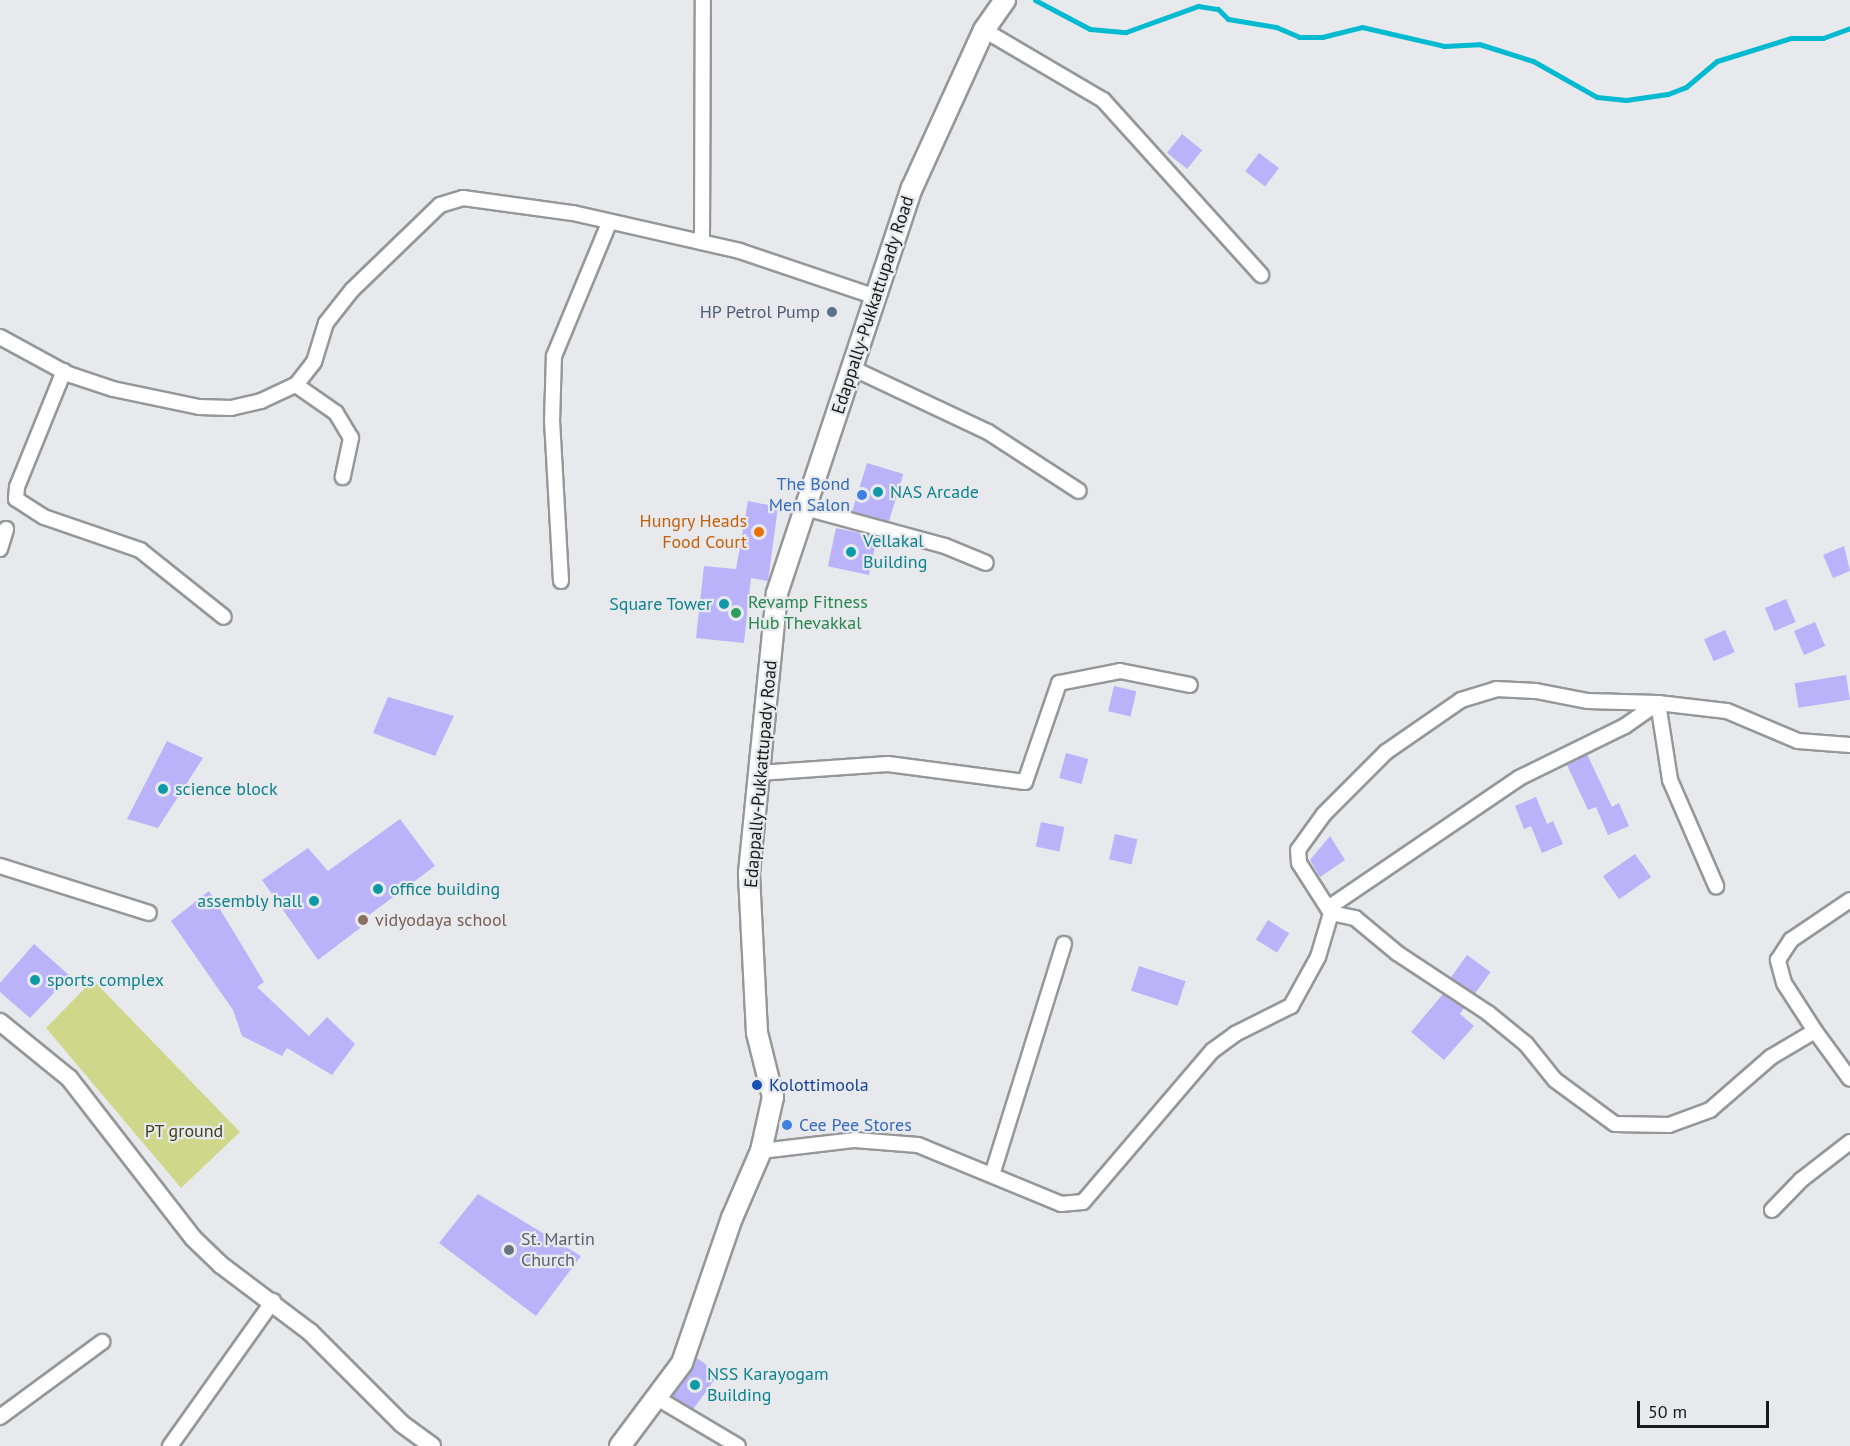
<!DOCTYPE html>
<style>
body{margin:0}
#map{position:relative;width:1850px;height:1446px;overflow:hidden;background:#e8e9ec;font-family:"PT Sans",sans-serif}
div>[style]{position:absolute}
.green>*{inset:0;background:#cfd88a}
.stream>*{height:5px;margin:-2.5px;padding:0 2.5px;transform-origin:2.5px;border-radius:2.5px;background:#04bad0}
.building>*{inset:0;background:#bab3fa;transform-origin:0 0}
.roads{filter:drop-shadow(2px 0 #959799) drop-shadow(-2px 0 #959799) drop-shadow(0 2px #959799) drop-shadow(0 -2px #959799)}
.minor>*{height:14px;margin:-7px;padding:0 7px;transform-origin:7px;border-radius:7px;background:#fff}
.tertiary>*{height:16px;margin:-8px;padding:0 8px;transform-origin:8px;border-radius:8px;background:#fff}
.secondary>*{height:20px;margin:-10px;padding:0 10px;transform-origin:10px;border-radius:10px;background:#fff}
.dots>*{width:16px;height:16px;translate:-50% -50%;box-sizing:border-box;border:3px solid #e8e9ec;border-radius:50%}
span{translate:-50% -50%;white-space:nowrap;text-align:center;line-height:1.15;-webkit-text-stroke:4.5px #e8e9ec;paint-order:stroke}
.street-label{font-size:18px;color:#19191a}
.service-label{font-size:18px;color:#4e5e75}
.right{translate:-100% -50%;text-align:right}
.shop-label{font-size:18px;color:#366cbe}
.left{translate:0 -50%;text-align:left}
.culture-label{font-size:18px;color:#0d838f}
.food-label{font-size:18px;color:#c56008}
.leisure-label{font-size:18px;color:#27864d}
.education-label{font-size:18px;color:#785e54}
.transit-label{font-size:18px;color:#164399}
.park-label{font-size:18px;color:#3e4218}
.worship-label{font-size:18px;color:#5b616d}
.scale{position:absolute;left:1637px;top:1401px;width:132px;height:27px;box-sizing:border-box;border:3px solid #19191a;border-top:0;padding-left:8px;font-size:18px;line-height:21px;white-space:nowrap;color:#19191a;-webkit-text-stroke:4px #e8e9ec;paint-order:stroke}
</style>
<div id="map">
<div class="green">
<div style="clip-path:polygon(93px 980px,240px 1132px,181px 1188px,46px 1028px)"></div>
</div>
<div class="stream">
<div style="left:1035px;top:0;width:62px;rotate:27.8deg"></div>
<div style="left:1090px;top:29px;width:36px;rotate:5deg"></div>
<div style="left:1126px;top:32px;width:77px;rotate:-19.9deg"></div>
<div style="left:1198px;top:6px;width:20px;rotate:9deg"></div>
<div style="left:1218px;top:9px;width:14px;rotate:45deg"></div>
<div style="left:1228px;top:19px;width:49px;rotate:9.5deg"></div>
<div style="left:1276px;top:27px;width:25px;rotate:23deg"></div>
<div style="left:1299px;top:37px;width:23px"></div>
<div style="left:1322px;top:37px;width:41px;rotate:-14deg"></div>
<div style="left:1362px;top:27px;width:84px;rotate:13deg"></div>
<div style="left:1444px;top:46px;width:35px;rotate:-3deg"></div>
<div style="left:1479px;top:44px;width:57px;rotate:17.5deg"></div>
<div style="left:1533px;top:61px;width:73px;rotate:29.4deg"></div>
<div style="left:1597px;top:97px;width:29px;rotate:6deg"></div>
<div style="left:1626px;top:100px;width:42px;rotate:-8.1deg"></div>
<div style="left:1668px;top:94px;width:19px;rotate:-21deg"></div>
<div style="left:1686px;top:87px;width:40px;rotate:-40deg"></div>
<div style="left:1717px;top:61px;width:77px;rotate:-17.3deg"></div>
<div style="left:1791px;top:38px;width:32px"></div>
<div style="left:1823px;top:38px;width:29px;rotate:-20deg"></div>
</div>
<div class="building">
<div style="left:1182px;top:134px;width:26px;height:24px;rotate:39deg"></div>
<div style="left:1259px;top:153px;width:25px;height:23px;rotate:37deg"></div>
<div style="left:867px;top:463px;width:38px;height:51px;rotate:17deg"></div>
<div style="clip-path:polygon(748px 501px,778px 507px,768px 581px,751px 578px,744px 643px,696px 638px,704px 566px,736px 569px)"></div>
<div style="left:836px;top:528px;width:42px;height:39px;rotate:12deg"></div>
<div style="clip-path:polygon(1844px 546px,1850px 571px,1833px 578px,1823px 555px)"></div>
<div style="left:1786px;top:599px;width:25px;height:23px;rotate:67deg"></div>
<div style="left:1815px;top:622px;width:26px;height:23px;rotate:67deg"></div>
<div style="left:1725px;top:630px;width:24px;height:23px;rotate:66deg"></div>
<div style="left:1846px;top:675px;width:25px;height:52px;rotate:81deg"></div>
<div style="left:1114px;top:686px;width:23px;height:26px;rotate:13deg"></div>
<div style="clip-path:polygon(388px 697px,454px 716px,435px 756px,373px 733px)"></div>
<div style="clip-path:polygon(167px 741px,203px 758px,158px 828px,127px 819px)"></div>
<div style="left:1066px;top:753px;width:23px;height:26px;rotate:15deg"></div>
<div style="clip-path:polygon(1587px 754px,1612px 807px,1619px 803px,1629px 826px,1608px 835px,1596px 807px,1588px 810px,1567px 765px)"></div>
<div style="clip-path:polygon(1536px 797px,1547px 824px,1553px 821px,1563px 844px,1542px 853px,1531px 826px,1524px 829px,1515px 806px)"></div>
<div style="clip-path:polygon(400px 819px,435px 866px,365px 918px,368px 922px,318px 960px,262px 880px,308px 848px,328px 871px)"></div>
<div style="left:1041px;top:822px;width:24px;height:25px;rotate:12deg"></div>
<div style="left:1115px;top:834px;width:23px;height:26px;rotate:13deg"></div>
<div style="clip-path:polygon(1330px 836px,1345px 860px,1320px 877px,1310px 860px)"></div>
<div style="left:1635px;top:854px;width:28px;height:39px;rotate:55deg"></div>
<div style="clip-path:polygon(209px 891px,264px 982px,257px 987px,309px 1036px,327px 1017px,355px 1044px,332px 1075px,287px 1048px,282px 1056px,242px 1036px,233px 1010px,171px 921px)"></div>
<div style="left:1268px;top:920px;width:25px;height:23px;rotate:32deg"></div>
<div style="clip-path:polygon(34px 944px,70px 976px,30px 1018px,0 992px,0 983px)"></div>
<div style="left:1467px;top:955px;width:29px;height:28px;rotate:36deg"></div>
<div style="left:1139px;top:966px;width:49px;height:26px;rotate:18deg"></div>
<div style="clip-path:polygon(1443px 994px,1464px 1008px,1460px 1014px,1474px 1026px,1444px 1060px,1411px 1032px)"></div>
<div style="clip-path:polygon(478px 1194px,581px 1256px,536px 1316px,439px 1243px)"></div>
<div style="left:697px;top:1358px;width:27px;height:45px;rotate:36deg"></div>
</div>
<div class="roads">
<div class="minor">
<div style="left:984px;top:30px;width:138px;rotate:30.5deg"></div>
<div style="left:1103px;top:100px;width:236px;rotate:47.9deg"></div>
<div style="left:702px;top:242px;width:242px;rotate:-89.8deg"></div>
<div style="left:0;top:337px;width:77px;rotate:28.6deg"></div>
<div style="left:68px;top:374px;width:47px;rotate:18.4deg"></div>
<div style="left:113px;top:389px;width:88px;rotate:11.8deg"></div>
<div style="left:199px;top:407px;width:32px;rotate:2deg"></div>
<div style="left:231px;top:408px;width:31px;rotate:-13deg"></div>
<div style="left:261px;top:401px;width:38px;rotate:-25deg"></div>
<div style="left:296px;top:385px;width:29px;rotate:-52deg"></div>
<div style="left:314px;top:362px;width:41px;rotate:-72.9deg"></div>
<div style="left:326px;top:323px;width:42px;rotate:-51.8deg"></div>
<div style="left:352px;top:290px;width:122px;rotate:-44deg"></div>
<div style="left:440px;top:205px;width:24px;rotate:-17deg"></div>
<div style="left:463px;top:198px;width:111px;rotate:7.8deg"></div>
<div style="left:573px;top:213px;width:171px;rotate:12.8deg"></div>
<div style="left:740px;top:251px;width:144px;rotate:18.7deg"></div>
<div style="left:852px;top:368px;width:150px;rotate:25.2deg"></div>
<div style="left:988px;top:432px;width:108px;rotate:33deg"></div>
<div style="left:64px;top:371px;width:125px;rotate:112.1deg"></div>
<div style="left:17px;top:487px;width:12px;rotate:95deg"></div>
<div style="left:16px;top:499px;width:33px;rotate:33deg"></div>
<div style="left:44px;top:517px;width:102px;rotate:19deg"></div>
<div style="left:140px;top:550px;width:107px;rotate:38.6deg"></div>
<div style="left:296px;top:385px;width:49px;rotate:35deg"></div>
<div style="left:336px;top:413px;width:29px;rotate:59deg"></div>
<div style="left:351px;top:438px;width:40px;rotate:102deg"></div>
<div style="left:805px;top:508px;width:145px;rotate:15.2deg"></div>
<div style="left:945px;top:546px;width:44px;rotate:22.5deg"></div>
<div style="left:0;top:549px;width:21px;rotate:-73deg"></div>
<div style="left:561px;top:581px;width:159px;rotate:-93.2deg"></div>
<div style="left:552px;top:422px;width:66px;rotate:-88.3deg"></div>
<div style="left:554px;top:356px;width:144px;rotate:-67.5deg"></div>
<div style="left:759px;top:773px;width:129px;rotate:-4deg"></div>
<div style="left:888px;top:764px;width:138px;rotate:7.5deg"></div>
<div style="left:1025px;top:782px;width:105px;rotate:-71deg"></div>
<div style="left:1059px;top:683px;width:62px;rotate:-11.1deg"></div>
<div style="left:1120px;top:671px;width:71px;rotate:11.3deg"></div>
<div style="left:0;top:866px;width:156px;rotate:17.5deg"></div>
<div style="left:1328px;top:908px;width:231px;rotate:-34.2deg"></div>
<div style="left:1519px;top:778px;width:118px;rotate:-26.1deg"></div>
<div style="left:1625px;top:726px;width:40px;rotate:-34.9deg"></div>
<div style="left:1658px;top:703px;width:78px;rotate:81.1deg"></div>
<div style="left:1670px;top:780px;width:116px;rotate:66.5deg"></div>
<div style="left:1331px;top:913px;width:59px;rotate:-122.6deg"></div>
<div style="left:1299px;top:863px;width:13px;rotate:-94deg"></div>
<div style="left:1298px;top:850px;width:44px;rotate:-54.2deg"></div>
<div style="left:1324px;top:814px;width:88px;rotate:-45deg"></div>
<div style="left:1386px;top:752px;width:91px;rotate:-34.7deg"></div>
<div style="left:1461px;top:700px;width:37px;rotate:-17deg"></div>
<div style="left:1496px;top:689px;width:40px;rotate:2.9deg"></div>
<div style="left:1536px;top:691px;width:53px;rotate:10.9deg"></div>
<div style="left:1588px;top:701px;width:70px;rotate:1.6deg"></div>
<div style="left:1658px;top:703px;width:69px;rotate:6.6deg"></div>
<div style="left:1727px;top:711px;width:77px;rotate:22.9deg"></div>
<div style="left:1798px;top:741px;width:52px;rotate:4.4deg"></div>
<div style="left:1815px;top:1031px;width:57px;rotate:-122.9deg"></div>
<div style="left:1784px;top:983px;width:24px;rotate:-105deg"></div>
<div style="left:1778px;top:960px;width:24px;rotate:-57deg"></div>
<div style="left:1791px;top:940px;width:71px;rotate:-34.1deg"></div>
<div style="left:761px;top:1151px;width:95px;rotate:-6.7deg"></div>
<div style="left:855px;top:1140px;width:63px;rotate:4.5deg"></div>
<div style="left:918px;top:1145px;width:155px;rotate:22.4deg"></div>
<div style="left:1061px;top:1204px;width:22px;rotate:-5deg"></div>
<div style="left:1083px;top:1202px;width:199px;rotate:-49.5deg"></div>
<div style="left:1212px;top:1051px;width:29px;rotate:-36deg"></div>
<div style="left:1235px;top:1034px;width:63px;rotate:-26.6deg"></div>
<div style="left:1291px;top:1006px;width:56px;rotate:-61.1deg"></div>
<div style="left:1318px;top:957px;width:46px;rotate:-73.5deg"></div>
<div style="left:1331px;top:913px;width:25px;rotate:12deg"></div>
<div style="left:1355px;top:918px;width:55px;rotate:39.8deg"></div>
<div style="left:1397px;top:953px;width:109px;rotate:33.4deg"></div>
<div style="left:1488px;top:1013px;width:49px;rotate:39.2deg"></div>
<div style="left:1526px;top:1044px;width:46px;rotate:51.1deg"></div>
<div style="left:1555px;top:1080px;width:74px;rotate:36.3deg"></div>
<div style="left:1615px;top:1124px;width:54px;rotate:1.1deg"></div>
<div style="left:1669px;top:1125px;width:44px;rotate:-20.1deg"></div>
<div style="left:1710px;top:1110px;width:81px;rotate:-41deg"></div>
<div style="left:1771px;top:1057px;width:51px;rotate:-30.6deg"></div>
<div style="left:1815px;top:1031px;width:59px;rotate:53.9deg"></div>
<div style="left:992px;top:1175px;width:242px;rotate:-72.7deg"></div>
<div style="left:1772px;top:1210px;width:42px;rotate:-46deg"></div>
<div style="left:1801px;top:1180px;width:62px;rotate:-37.8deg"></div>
<div style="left:657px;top:1398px;width:94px;rotate:30.7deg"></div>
<div style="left:0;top:1417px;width:127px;rotate:-36.3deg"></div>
<div style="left:170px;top:1446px;width:178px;rotate:-54.6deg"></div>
</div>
<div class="tertiary">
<div style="left:0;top:1022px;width:89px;rotate:39.1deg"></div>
<div style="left:69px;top:1078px;width:202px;rotate:52.2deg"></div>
<div style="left:193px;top:1238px;width:39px;rotate:44deg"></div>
<div style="left:221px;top:1265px;width:111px;rotate:37deg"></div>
<div style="left:310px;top:1332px;width:130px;rotate:45deg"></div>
<div style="left:402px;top:1424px;width:37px;rotate:36deg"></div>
</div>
<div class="secondary">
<div style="left:620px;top:1446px;width:104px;rotate:-53.2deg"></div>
<div style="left:682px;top:1363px;width:153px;rotate:-71deg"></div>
<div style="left:732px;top:1218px;width:73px;rotate:-66.6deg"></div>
<div style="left:761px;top:1151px;width:55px;rotate:-77.5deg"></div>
<div style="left:773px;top:1097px;width:66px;rotate:-104deg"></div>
<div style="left:757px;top:1033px;width:160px;rotate:-92.9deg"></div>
<div style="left:749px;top:873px;width:281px;rotate:-84.3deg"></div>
<div style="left:777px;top:593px;width:427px;rotate:-71.6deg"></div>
<div style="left:912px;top:188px;width:174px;rotate:-65.5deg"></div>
<div style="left:984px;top:30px;width:37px;rotate:-55deg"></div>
</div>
</div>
<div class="dots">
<div style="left:832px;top:312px;background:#5c6f8a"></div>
<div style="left:878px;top:492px;background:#0f9aa8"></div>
<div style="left:862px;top:495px;background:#3f7fe0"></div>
<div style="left:759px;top:532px;background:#e8710a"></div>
<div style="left:851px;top:552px;background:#0f9aa8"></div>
<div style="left:724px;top:604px;background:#0f9aa8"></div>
<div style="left:736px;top:613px;background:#2e9e5b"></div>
<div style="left:163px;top:789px;background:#0f9aa8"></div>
<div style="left:378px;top:889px;background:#0f9aa8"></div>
<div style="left:314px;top:901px;background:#0f9aa8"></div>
<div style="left:363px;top:920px;background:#8d6e63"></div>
<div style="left:35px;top:980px;background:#0f9aa8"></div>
<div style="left:757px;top:1085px;background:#1a4fb4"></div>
<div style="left:787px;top:1125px;background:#3f7fe0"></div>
<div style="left:509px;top:1250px;background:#6b7280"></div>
<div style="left:695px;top:1385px;background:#0f9aa8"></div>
</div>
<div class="street-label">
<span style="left:873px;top:305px;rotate:-72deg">Edappally-Pukkattupady Road</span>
<span style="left:761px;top:774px;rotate:-85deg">Edappally-Pukkattupady Road</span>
</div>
<div class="service-label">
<span class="right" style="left:820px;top:312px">HP Petrol Pump</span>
</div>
<div class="shop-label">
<span class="right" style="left:850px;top:495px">The Bond<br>Men Salon</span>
<span class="left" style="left:799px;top:1125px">Cee Pee Stores</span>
</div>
<div class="culture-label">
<span class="left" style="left:890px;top:492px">NAS Arcade</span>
<span class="left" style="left:863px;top:552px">Vellakal<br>Building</span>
<span class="right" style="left:712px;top:604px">Square Tower</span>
<span class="left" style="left:175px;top:789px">science block</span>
<span class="left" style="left:390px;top:889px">office building</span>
<span class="right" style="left:302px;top:901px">assembly hall</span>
<span class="left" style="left:47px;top:980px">sports complex</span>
<span class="left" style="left:707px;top:1385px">NSS Karayogam<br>Building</span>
</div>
<div class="food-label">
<span class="right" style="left:747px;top:532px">Hungry Heads<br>Food Court</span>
</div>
<div class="leisure-label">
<span class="left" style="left:748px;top:613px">Revamp Fitness<br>Hub Thevakkal</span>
</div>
<div class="education-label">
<span class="left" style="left:375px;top:920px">vidyodaya school</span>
</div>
<div class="transit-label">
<span class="left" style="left:769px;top:1085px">Kolottimoola</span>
</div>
<div class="park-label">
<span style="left:184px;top:1131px">PT ground</span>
</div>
<div class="worship-label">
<span class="left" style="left:521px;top:1250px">St. Martin<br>Church</span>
</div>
<div class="scale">50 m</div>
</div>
